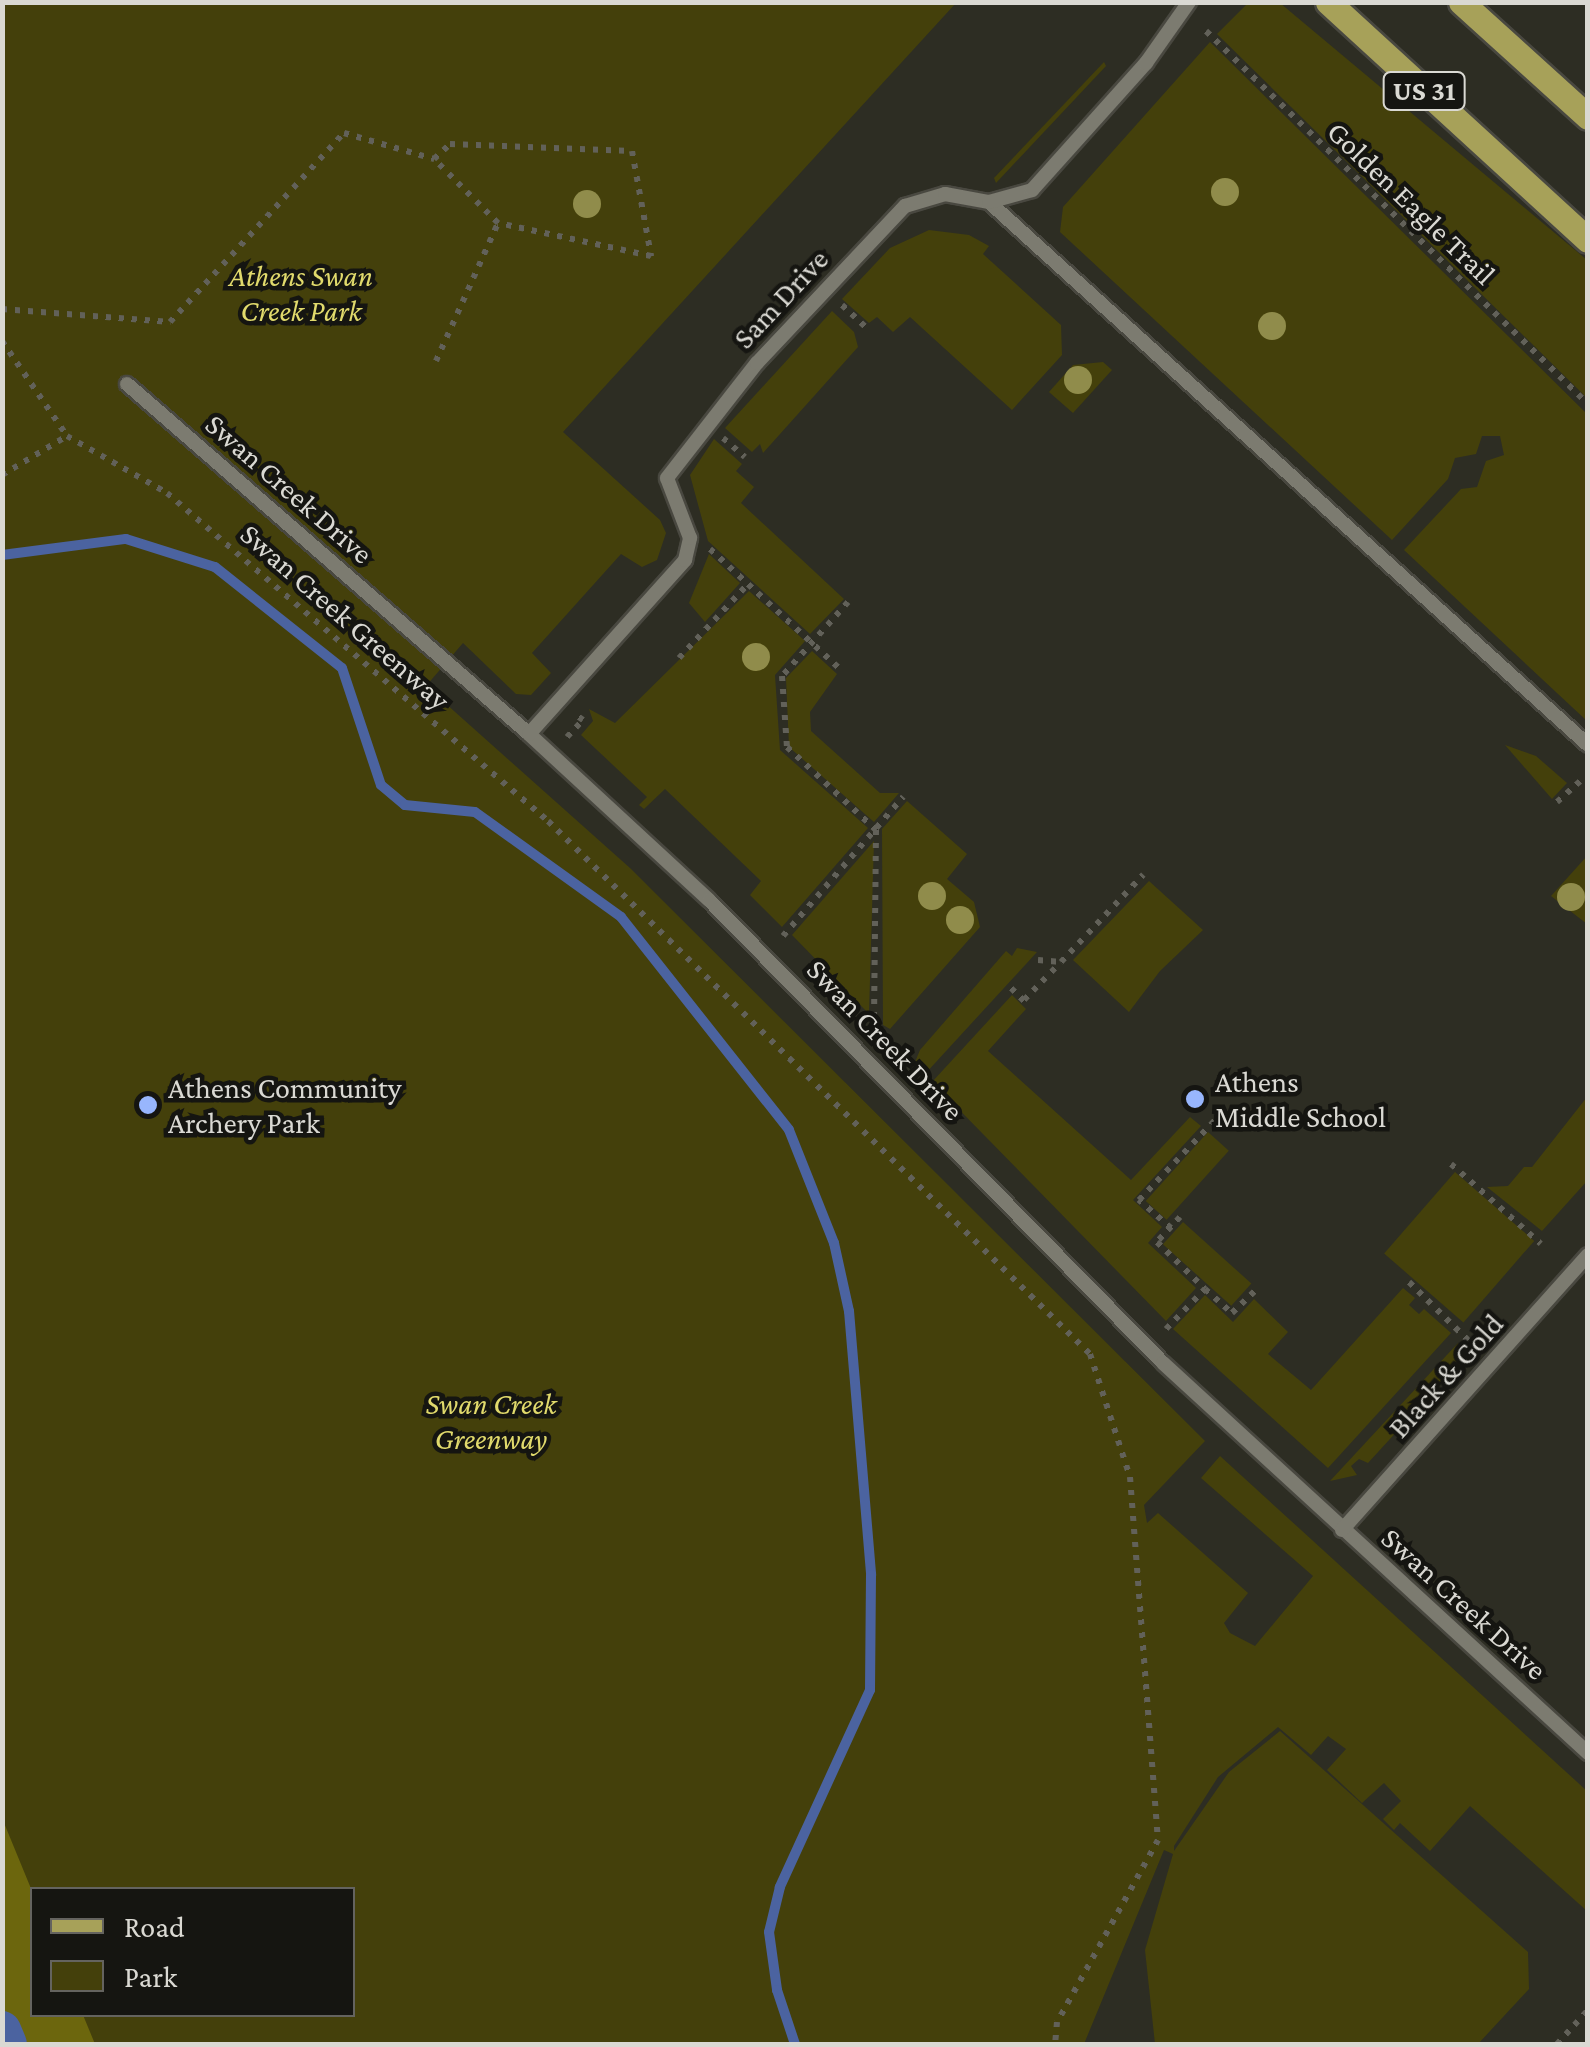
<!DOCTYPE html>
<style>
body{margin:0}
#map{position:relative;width:1590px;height:2047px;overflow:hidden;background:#2d2d23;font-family:"Crimson Pro",serif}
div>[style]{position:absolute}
.green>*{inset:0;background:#44400b;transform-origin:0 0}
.forest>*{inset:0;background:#6c660d}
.stream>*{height:10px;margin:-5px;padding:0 5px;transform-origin:5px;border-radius:5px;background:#4b63a0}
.canal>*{height:38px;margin:-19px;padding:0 19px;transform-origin:19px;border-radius:19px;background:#4b63a0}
.path>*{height:6px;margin-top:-3px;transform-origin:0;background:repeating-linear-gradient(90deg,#626159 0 5px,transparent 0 13px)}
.roads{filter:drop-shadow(2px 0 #494840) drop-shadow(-2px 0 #494840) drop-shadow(0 2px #494840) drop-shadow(0 -2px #494840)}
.lane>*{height:14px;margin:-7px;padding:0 7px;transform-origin:7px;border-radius:7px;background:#7c7b70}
.primary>*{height:25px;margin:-12.5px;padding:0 12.5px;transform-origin:12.5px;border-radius:12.5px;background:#a7a159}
.trees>*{width:28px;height:28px;margin:-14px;border-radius:50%;background:#908c4b}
.dots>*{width:28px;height:28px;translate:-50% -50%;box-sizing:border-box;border:5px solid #151511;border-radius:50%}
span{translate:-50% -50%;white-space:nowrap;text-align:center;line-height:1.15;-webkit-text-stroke:9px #151511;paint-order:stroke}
.shield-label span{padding:2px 8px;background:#151511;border:2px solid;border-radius:8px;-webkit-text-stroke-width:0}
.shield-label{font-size:28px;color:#dad9d3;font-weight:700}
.street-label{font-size:30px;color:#dad9d3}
.park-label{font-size:30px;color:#e1da6c;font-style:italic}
.poi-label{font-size:30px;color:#dad9d3}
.left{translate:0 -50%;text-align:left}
.frame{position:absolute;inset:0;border:5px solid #dad9d3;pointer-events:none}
.legend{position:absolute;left:30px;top:1887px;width:325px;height:130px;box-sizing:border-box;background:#151511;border:2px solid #64635f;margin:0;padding:12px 18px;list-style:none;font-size:30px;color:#dad9d3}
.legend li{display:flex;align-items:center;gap:20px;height:50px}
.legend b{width:50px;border:2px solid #64635f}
</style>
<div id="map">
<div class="green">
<div style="clip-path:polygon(evenodd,2px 3px,956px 3px,563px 432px,660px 520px,666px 533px,657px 560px,642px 567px,621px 554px,532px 653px,551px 673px,531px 695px,516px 694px,463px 643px,426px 686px,630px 868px,1205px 1441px,1144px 1505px,1147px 1523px,1158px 1513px,1248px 1593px,1224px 1623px,1230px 1633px,1255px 1646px,1313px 1576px,1201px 1478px,1220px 1456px,1587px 1791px,1587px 1911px,1470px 1806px,1430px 1851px,1400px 1823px,1394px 1830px,1383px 1819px,1401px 1801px,1384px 1783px,1362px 1803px,1327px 1770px,1346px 1749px,1328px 1736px,1311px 1755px,1278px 1727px,1218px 1777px,1174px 1846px,1174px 1851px,1229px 1772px,1280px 1731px,1528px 1952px,1529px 1989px,1478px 2044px,1155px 2044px,1145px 1950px,1173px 1854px,1164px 1850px,1084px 2044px,3px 2044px,2px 3px,32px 1890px,352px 1890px,352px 2014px,32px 2014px,32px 1890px)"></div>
<div style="clip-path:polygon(1248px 3px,1280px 3px,1587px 260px,1587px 398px,1217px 34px)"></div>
<div style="clip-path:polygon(1210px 42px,1587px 414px,1587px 721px,1404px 550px,1461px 489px,1477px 487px,1486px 461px,1504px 455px,1500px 436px,1482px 436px,1476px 454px,1455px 458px,1448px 479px,1392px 540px,1060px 232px,1063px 207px)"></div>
<div style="clip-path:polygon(1104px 62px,1106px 66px,996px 183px,994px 178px)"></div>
<div style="clip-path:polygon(929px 230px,969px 235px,989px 246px,983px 254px,1061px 325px,1062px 355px,1012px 410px,910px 317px,893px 332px,877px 317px,869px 323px,842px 299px,890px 248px)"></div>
<div style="clip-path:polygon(832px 311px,854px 332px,858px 347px,763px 453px,760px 444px,752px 452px,725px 428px)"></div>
<div style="clip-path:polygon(1103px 362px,1112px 370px,1073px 413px,1049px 392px,1073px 365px)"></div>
<div style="clip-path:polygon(714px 439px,742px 464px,736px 471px,754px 487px,741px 503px,844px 599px,810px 634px,708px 541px,690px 475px)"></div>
<div style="clip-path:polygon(709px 554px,740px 583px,705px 622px,689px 603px)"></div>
<div style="clip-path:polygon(749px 591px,805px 641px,775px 675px,780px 750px,868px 828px,782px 927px,750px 895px,761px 881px,665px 789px,644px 809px,639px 805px,647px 797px,581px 735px,593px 721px,589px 709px,615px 723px)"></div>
<div style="clip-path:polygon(812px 651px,837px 674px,810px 712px,811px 731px,880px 793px,899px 793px,874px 822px,789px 747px,786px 678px)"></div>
<div style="clip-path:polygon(1505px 745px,1536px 756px,1567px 783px,1552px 799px)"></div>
<div style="clip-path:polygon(907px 801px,967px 854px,947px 879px,974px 902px,980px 927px,890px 1029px,883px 1025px,882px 829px)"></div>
<div style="clip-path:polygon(874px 841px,869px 1014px,792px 935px)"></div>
<div style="clip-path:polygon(1587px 856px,1587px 924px,1551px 896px)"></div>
<div style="clip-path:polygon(1149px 881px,1203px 930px,1160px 971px,1129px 1012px,1073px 960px)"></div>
<div style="clip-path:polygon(1017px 948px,1037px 952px,925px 1074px,915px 1062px,920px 1050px,1006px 951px,1012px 956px)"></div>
<div style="clip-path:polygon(1012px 995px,1026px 1009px,988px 1051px,1131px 1180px,1190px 1117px,1201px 1126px,1133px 1200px,1162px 1227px,1148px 1243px,1196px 1288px,1166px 1321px,932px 1082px)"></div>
<div style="clip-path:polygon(1587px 1097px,1587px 1181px,1542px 1231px,1487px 1187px,1508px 1186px,1524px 1167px,1532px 1167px)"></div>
<div style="left:1208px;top:1132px;width:28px;height:93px;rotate:42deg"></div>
<div style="left:1455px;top:1172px;width:105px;height:108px;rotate:41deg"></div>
<div style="left:1183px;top:1222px;width:92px;height:30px;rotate:42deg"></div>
<div style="clip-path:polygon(1403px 1288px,1415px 1298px,1409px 1305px,1419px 1314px,1424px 1309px,1451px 1333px,1328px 1468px,1173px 1329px,1205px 1295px,1233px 1322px,1254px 1299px,1288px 1332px,1268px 1354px,1311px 1390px)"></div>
<div style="clip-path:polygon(1458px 1343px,1465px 1357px,1368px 1463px,1359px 1459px,1351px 1466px,1357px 1475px,1330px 1481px)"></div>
</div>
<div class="forest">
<div style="clip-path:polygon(2px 1818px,32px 1891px,32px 2014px,83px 2015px,95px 2044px,3px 2044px)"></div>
</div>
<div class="stream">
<div style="left:2px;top:555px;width:125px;rotate:-7.4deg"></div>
<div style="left:126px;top:539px;width:93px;rotate:17.5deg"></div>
<div style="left:215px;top:567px;width:162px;rotate:38.5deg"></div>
<div style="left:342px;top:668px;width:123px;rotate:71.6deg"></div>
<div style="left:381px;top:785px;width:31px;rotate:40deg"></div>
<div style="left:405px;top:805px;width:70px;rotate:5.7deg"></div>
<div style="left:475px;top:812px;width:180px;rotate:35.7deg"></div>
<div style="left:621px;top:917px;width:271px;rotate:51.7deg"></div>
<div style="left:789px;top:1130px;width:122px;rotate:68.3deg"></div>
<div style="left:834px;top:1243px;width:70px;rotate:77.6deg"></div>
<div style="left:849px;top:1311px;width:265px;rotate:85.2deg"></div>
<div style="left:871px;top:1575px;width:115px;rotate:90.5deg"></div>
<div style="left:870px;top:1690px;width:217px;rotate:114.6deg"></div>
<div style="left:780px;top:1887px;width:46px;rotate:103.7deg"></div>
<div style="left:769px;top:1932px;width:59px;rotate:82.1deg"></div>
<div style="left:777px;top:1990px;width:57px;rotate:71.6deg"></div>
</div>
<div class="canal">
<div style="left:2px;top:2030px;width:15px;rotate:67deg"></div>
</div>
<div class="path">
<div style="left:1206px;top:31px;width:534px;rotate:44.32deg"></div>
<div style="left:842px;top:305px;width:33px;rotate:43deg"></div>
<div style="left:2px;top:309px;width:169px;rotate:4.4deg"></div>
<div style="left:170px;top:322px;width:257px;rotate:-47.4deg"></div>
<div style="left:344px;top:133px;width:94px;rotate:16.1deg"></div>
<div style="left:434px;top:159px;width:22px;rotate:-43deg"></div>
<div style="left:450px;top:144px;width:182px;rotate:2.2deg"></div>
<div style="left:632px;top:151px;width:107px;rotate:79.7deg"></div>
<div style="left:651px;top:256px;width:157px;rotate:-167.8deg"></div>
<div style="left:498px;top:223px;width:91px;rotate:-135deg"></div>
<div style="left:2px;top:341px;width:115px;rotate:55.6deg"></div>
<div style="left:67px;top:436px;width:115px;rotate:29.7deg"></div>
<div style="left:167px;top:493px;width:503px;rotate:40.72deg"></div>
<div style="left:548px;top:821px;width:760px;rotate:44.52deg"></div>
<div style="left:1090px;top:1354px;width:129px;rotate:72deg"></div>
<div style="left:1130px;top:1477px;width:364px;rotate:85.6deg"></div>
<div style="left:1158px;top:1840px;width:208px;rotate:119deg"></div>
<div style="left:1057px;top:2022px;width:22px;rotate:95deg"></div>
<div style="left:436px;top:361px;width:151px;rotate:-65.8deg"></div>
<div style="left:723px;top:438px;width:29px;rotate:41deg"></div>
<div style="left:2px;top:475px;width:76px;rotate:-31deg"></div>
<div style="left:710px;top:549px;width:178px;rotate:42.7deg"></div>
<div style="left:848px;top:602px;width:99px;rotate:131.7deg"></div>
<div style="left:782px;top:676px;width:71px;rotate:86deg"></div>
<div style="left:787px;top:747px;width:122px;rotate:43deg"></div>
<div style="left:876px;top:830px;width:198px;rotate:90.6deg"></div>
<div style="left:679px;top:658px;width:103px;rotate:-47deg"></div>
<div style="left:567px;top:737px;width:23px;rotate:-47deg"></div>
<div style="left:583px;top:720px;width:9px;rotate:-144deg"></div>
<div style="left:1557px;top:802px;width:31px;rotate:-42deg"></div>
<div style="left:783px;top:936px;width:184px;rotate:-49.2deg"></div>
<div style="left:1038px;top:960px;width:23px;rotate:5deg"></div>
<div style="left:1061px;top:962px;width:120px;rotate:-46.7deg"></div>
<div style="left:1011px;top:988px;width:25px;rotate:45deg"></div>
<div style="left:1024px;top:1000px;width:52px;rotate:-45.8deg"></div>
<div style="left:1451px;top:1164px;width:120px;rotate:41.6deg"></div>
<div style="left:1180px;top:1217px;width:34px;rotate:133deg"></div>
<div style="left:1157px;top:1242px;width:67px;rotate:44.4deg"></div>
<div style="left:1205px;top:1289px;width:36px;rotate:42deg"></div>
<div style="left:1232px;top:1313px;width:36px;rotate:-44deg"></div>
<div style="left:1171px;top:1228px;width:43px;rotate:-138.8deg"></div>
<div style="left:1139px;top:1200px;width:117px;rotate:-46.4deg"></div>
<div style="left:1409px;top:1282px;width:94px;rotate:44.6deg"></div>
<div style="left:1166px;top:1329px;width:56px;rotate:-45.7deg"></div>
<div style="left:1557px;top:2044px;width:46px;rotate:-47.6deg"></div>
</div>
<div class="roads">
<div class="lane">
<div style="left:989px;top:202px;width:808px;rotate:42.19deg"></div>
<div style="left:127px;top:384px;width:533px;rotate:41.04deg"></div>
<div style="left:529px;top:734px;width:245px;rotate:42.7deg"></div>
<div style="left:709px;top:900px;width:648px;rotate:45.56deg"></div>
<div style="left:1163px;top:1363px;width:577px;rotate:42.54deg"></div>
<div style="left:529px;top:734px;width:234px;rotate:-48.1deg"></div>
<div style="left:685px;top:560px;width:23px;rotate:-77deg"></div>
<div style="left:690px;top:538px;width:64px;rotate:-111deg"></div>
<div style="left:667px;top:478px;width:146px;rotate:-52deg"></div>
<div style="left:757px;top:363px;width:216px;rotate:-46.7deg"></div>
<div style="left:905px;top:206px;width:42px;rotate:-16.7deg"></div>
<div style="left:945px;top:194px;width:45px;rotate:10.3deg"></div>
<div style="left:989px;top:202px;width:45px;rotate:-15.6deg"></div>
<div style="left:1032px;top:190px;width:171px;rotate:-48.1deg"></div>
<div style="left:1146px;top:63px;width:75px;rotate:-54.8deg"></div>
<div style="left:1342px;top:1530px;width:369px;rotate:-48.2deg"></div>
</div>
<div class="primary">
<div style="left:1328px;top:2px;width:352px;rotate:42.5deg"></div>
<div style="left:1461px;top:2px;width:171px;rotate:42.2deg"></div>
</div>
</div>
<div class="trees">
<div style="left:1225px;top:192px"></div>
<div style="left:587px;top:204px"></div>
<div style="left:1272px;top:326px"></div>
<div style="left:1078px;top:380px"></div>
<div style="left:756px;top:657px"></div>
<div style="left:932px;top:896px"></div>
<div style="left:1571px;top:897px"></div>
<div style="left:960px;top:920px"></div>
</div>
<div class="dots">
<div style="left:1195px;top:1099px;background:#98b6fd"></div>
<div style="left:148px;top:1105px;background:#98b6fd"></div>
</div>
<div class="shield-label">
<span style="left:1424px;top:91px">US 31</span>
</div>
<div class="street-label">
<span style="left:1411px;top:203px;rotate:44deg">Golden Eagle Trail</span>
<span style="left:781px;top:299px;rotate:-47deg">Sam Drive</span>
<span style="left:289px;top:489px;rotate:41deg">Swan Creek Drive</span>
<span style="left:345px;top:617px;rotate:41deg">Swan Creek Greenway</span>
<span style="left:885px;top:1040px;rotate:46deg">Swan Creek Drive</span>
<span style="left:1446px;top:1376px;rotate:-48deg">Black &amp; Gold</span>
<span style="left:1464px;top:1604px;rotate:42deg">Swan Creek Drive</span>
</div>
<div class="park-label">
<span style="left:301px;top:293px">Athens Swan<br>Creek Park</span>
<span style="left:491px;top:1421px">Swan Creek<br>Greenway</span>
</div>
<div class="poi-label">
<span class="left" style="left:1215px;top:1099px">Athens<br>Middle School</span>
<span class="left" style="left:168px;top:1105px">Athens Community<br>Archery Park</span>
</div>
<div class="frame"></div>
<ul class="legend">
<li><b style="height:12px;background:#a7a159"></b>Road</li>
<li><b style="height:28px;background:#44400b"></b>Park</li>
</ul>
</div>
